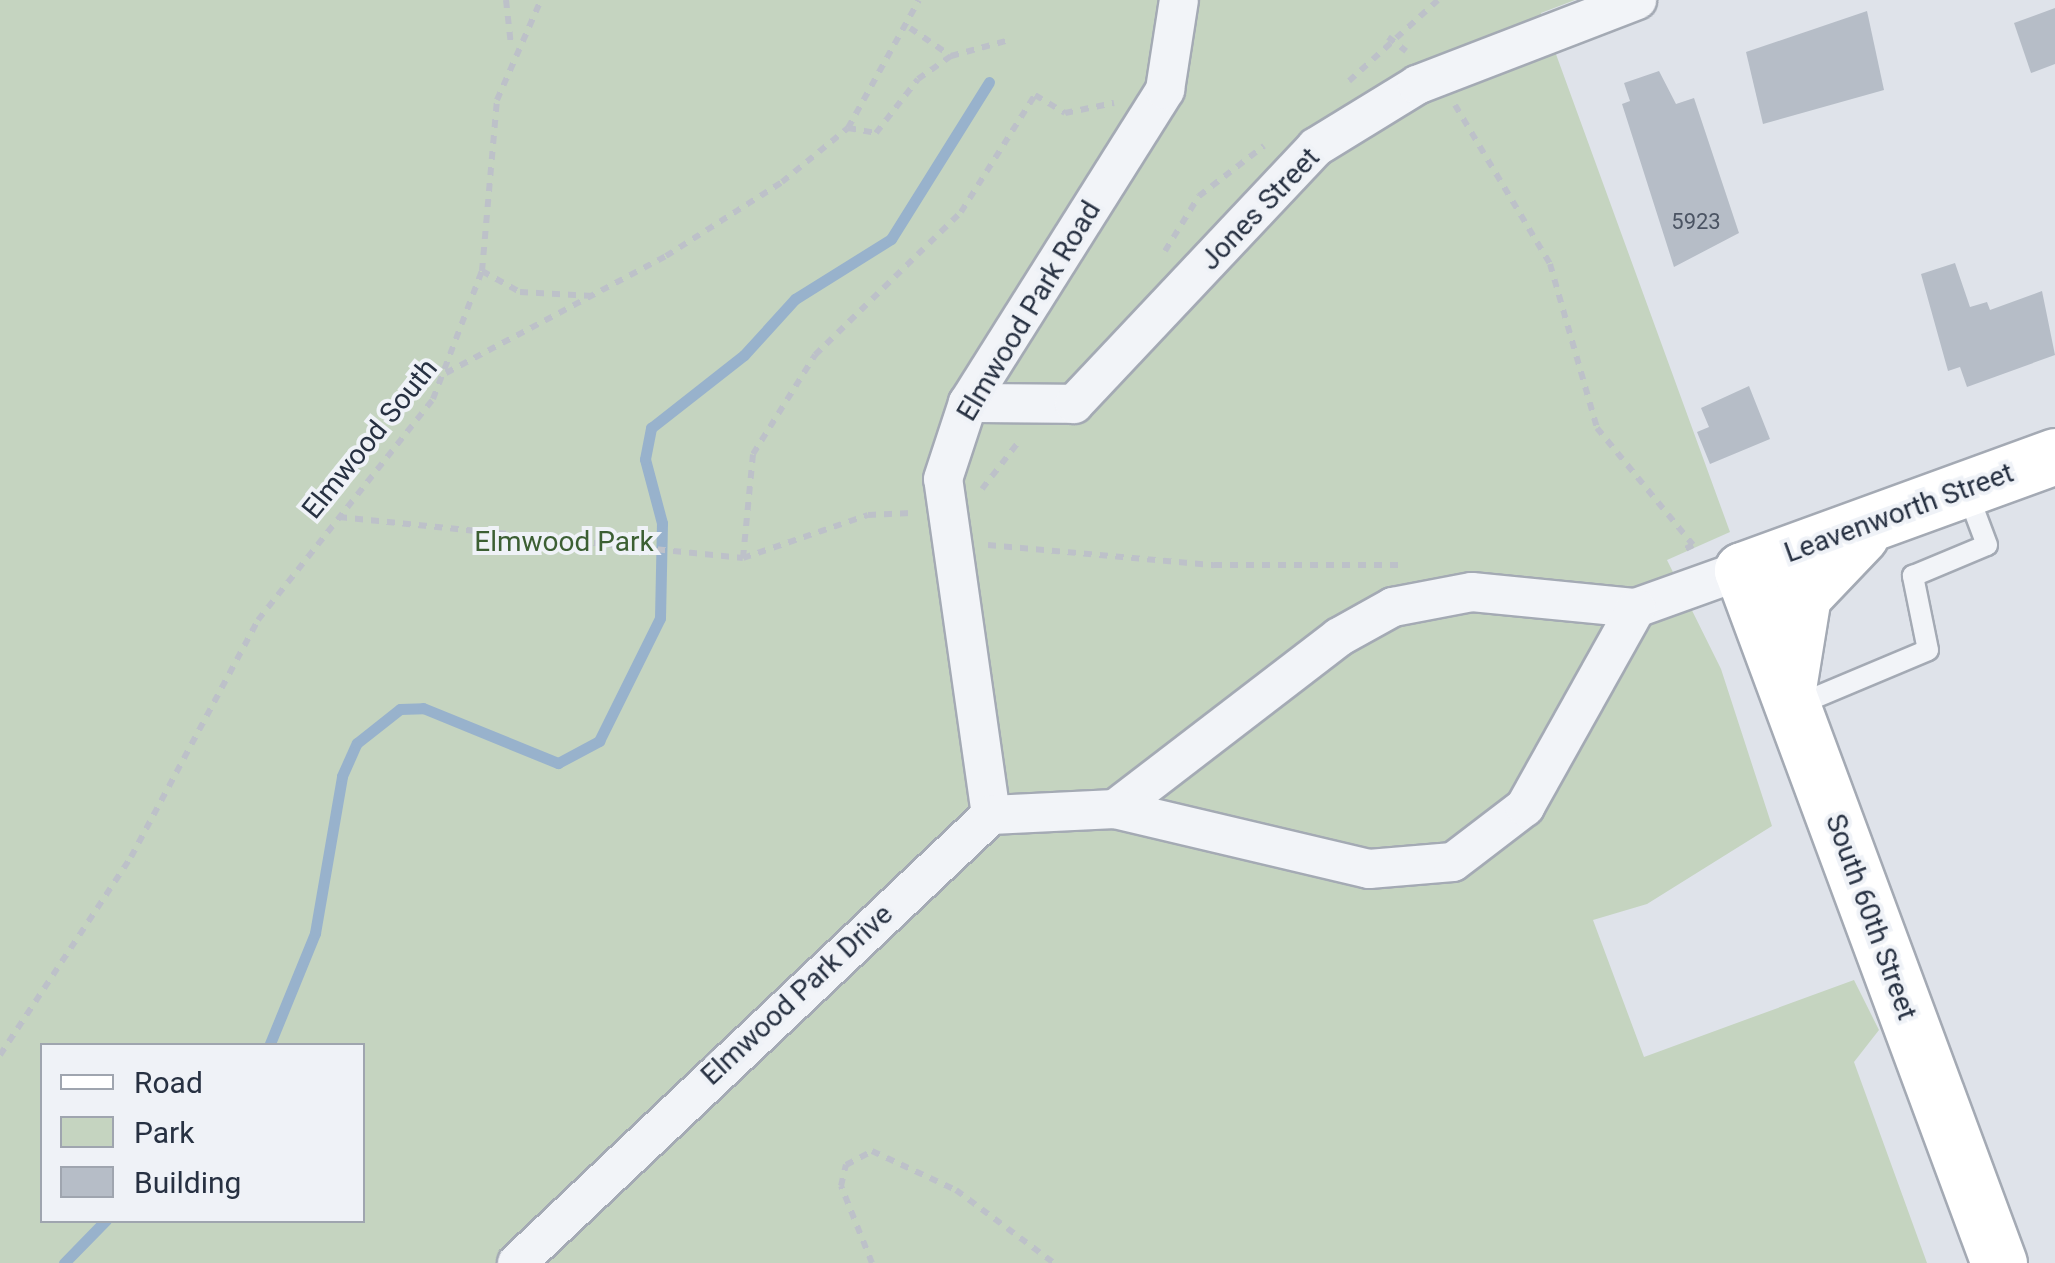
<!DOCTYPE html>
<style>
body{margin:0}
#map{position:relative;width:2055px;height:1263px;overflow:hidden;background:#dfe3ea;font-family:Roboto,sans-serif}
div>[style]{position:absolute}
.green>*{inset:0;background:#c5d4c0}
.stream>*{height:11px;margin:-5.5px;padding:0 5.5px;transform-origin:5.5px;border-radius:5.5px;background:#98b2cc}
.building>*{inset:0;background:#b6bdc7}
.path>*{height:6px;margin-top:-3px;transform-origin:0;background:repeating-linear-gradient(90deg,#bdc1c9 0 8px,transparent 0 16px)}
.roads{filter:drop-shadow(2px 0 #a4aab4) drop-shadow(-2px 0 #a4aab4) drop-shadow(0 2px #a4aab4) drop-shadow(0 -2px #a4aab4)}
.service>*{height:20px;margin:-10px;padding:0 10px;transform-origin:10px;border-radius:10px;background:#f2f4f8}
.minor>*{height:38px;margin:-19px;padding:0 19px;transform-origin:19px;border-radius:19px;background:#f2f4f8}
.primary>*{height:55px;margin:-27.5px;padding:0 27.5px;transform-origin:27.5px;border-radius:27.5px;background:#fff}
span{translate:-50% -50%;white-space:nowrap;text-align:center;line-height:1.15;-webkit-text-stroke:8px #eff2f7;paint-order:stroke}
.number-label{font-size:22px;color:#4b5463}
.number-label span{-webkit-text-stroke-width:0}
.street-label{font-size:28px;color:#273142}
.park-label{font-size:28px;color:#3c5f33}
.legend{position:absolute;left:40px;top:1043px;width:325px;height:180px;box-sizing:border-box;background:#eff2f7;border:2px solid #9fa5af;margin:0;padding:12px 18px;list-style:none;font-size:30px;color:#273142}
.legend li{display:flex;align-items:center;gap:20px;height:50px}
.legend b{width:50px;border:2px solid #9fa5af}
</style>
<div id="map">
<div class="green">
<div style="clip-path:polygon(evenodd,0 0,1575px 0,1541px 13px,1730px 532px,1667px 560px,1721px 669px,1772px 826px,1647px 904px,1593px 920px,1644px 1057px,1854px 980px,1879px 1030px,1854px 1062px,1927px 1263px,0 1263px,0 0,42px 1046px,362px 1046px,362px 1220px,42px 1220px,42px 1046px)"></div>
</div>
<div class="stream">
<div style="left:269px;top:1046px;width:122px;rotate:-67.8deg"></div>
<div style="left:315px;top:933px;width:159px;rotate:-80.2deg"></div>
<div style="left:342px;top:776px;width:36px;rotate:-66deg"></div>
<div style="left:357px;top:743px;width:55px;rotate:-38.3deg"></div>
<div style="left:400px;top:709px;width:23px;rotate:-2deg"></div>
<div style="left:423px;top:708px;width:146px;rotate:22.2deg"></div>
<div style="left:558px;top:763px;width:47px;rotate:-28.2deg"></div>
<div style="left:599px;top:741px;width:137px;rotate:-63.6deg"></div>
<div style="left:660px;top:618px;width:95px;rotate:-88.8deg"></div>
<div style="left:662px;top:523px;width:66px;rotate:-104.9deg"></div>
<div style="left:645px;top:459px;width:32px;rotate:-79deg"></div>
<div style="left:651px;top:428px;width:118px;rotate:-38.1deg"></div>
<div style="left:744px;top:355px;width:76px;rotate:-47.7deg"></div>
<div style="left:795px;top:299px;width:113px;rotate:-32deg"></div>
<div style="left:891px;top:239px;width:185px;rotate:-58deg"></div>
<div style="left:64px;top:1263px;width:60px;rotate:-45.7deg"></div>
</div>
<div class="building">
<div style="clip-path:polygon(2055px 8px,2055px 64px,2031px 73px,2014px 23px)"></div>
<div style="clip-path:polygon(1867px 11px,1884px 90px,1763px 124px,1746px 52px)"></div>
<div style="clip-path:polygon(1659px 71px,1676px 104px,1694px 98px,1739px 233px,1674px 267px,1622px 104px,1630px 101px,1624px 83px)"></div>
<div style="clip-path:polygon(1955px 263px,1970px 307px,1987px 302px,1990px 310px,2042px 291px,2055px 355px,1967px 387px,1960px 367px,1948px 371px,1921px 274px)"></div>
<div style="clip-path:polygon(1749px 386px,1770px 439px,1710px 464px,1697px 432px,1709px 427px,1701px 408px)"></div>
</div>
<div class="path">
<div style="left:506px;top:0;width:45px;rotate:83.7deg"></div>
<div style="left:910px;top:28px;width:50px;rotate:34.3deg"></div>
<div style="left:1388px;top:37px;width:23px;rotate:38deg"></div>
<div style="left:1349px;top:81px;width:120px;rotate:-42.3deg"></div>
<div style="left:1455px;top:105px;width:185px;rotate:59.1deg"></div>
<div style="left:1550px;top:264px;width:171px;rotate:74deg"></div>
<div style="left:1597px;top:428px;width:151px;rotate:50.6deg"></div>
<div style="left:1693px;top:545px;width:9px;rotate:153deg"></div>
<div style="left:848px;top:128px;width:28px;rotate:10deg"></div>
<div style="left:876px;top:133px;width:68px;rotate:-52.1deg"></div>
<div style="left:918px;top:79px;width:40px;rotate:-34.9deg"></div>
<div style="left:951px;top:56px;width:60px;rotate:-15.4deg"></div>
<div style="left:1165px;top:251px;width:65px;rotate:-58.3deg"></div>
<div style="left:1199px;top:196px;width:82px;rotate:-37.6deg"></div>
<div style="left:482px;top:271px;width:43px;rotate:28.9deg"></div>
<div style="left:520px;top:292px;width:73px;rotate:3.1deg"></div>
<div style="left:446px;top:373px;width:249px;rotate:-28deg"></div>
<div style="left:666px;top:256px;width:138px;rotate:-32.5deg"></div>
<div style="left:782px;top:182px;width:85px;rotate:-39.3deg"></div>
<div style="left:848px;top:128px;width:146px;rotate:-61deg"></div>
<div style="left:982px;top:489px;width:62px;rotate:-52.2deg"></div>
<div style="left:339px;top:517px;width:406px;rotate:5.8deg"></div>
<div style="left:743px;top:558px;width:132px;rotate:-19deg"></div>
<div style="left:868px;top:515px;width:43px;rotate:-2.7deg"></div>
<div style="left:988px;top:545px;width:227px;rotate:5.1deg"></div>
<div style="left:1214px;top:565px;width:188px"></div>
<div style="left:743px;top:558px;width:104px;rotate:-84.5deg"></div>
<div style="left:753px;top:454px;width:117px;rotate:-57.9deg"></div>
<div style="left:815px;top:355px;width:204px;rotate:-44.4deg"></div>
<div style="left:961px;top:212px;width:138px;rotate:-57.7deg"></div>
<div style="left:1035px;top:95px;width:35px;rotate:31deg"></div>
<div style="left:1065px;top:113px;width:50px;rotate:-11.5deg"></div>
<div style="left:0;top:1055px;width:237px;rotate:-56.5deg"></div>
<div style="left:131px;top:857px;width:269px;rotate:-61.8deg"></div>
<div style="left:258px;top:620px;width:282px;rotate:-51.6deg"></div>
<div style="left:433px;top:399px;width:137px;rotate:-69.1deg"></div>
<div style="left:482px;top:271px;width:172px;rotate:-85deg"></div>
<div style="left:497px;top:100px;width:109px;rotate:-66.3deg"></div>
<div style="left:872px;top:1263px;width:83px;rotate:-111.9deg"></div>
<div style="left:841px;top:1186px;width:22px;rotate:-77deg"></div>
<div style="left:846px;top:1165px;width:30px;rotate:-28deg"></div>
<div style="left:872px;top:1151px;width:93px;rotate:24.9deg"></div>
<div style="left:956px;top:1190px;width:122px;rotate:36.7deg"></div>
</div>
<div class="roads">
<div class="service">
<div style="left:1795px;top:706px;width:144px;rotate:-22.8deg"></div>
<div style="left:1928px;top:650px;width:76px;rotate:-101.5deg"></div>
<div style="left:1913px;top:576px;width:80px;rotate:-22.7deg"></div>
<div style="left:1987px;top:545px;width:60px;rotate:-110.6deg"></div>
</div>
<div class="minor">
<div style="left:968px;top:403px;width:106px;rotate:0.5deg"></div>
<div style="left:1074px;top:404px;width:353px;rotate:-46.7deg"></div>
<div style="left:1316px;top:147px;width:119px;rotate:-31.5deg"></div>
<div style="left:1417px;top:85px;width:236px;rotate:-21.1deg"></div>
<div style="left:1115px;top:809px;width:282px;rotate:-37.5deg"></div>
<div style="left:1339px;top:637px;width:62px;rotate:-29.1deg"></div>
<div style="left:1393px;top:607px;width:80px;rotate:-10.8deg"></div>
<div style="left:1472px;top:592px;width:165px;rotate:5.6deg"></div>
<div style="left:1636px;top:608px;width:113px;rotate:-19.7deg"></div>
<div style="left:991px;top:815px;width:339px;rotate:-98.1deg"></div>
<div style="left:943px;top:479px;width:80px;rotate:-71.8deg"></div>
<div style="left:968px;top:403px;width:370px;rotate:-57.8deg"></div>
<div style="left:1165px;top:90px;width:91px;rotate:-81.2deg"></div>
<div style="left:517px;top:1263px;width:652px;rotate:-43.38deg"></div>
<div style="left:991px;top:815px;width:124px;rotate:-2.8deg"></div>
<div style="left:1115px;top:809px;width:261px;rotate:13.3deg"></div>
<div style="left:1369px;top:869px;width:84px;rotate:-4.8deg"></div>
<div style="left:1453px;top:862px;width:91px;rotate:-37.4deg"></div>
<div style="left:1525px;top:807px;width:228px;rotate:-60.8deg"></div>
</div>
<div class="primary">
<div style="left:1789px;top:682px;width:87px;rotate:-80.8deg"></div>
<div style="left:1803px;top:596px;width:84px;rotate:-46.4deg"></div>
<div style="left:1999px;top:1263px;width:739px;rotate:-110.35deg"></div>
<div style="left:1742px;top:570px;width:333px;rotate:-20deg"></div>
</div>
</div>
<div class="number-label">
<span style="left:1696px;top:222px">5923</span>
</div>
<div class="street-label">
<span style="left:1260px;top:209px;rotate:-46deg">Jones Street</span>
<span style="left:1029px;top:311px;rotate:-59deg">Elmwood Park Road</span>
<span style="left:370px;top:439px;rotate:-51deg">Elmwood South</span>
<span style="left:1899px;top:513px;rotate:-20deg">Leavenworth Street</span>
<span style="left:1871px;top:917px;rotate:70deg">South 60th Street</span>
<span style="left:797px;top:995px;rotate:-43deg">Elmwood Park Drive</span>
</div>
<div class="park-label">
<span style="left:564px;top:542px">Elmwood Park</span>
</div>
<ul class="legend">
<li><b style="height:12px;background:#fff"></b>Road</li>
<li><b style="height:28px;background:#c5d4c0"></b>Park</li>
<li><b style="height:28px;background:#b6bdc7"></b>Building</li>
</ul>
</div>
